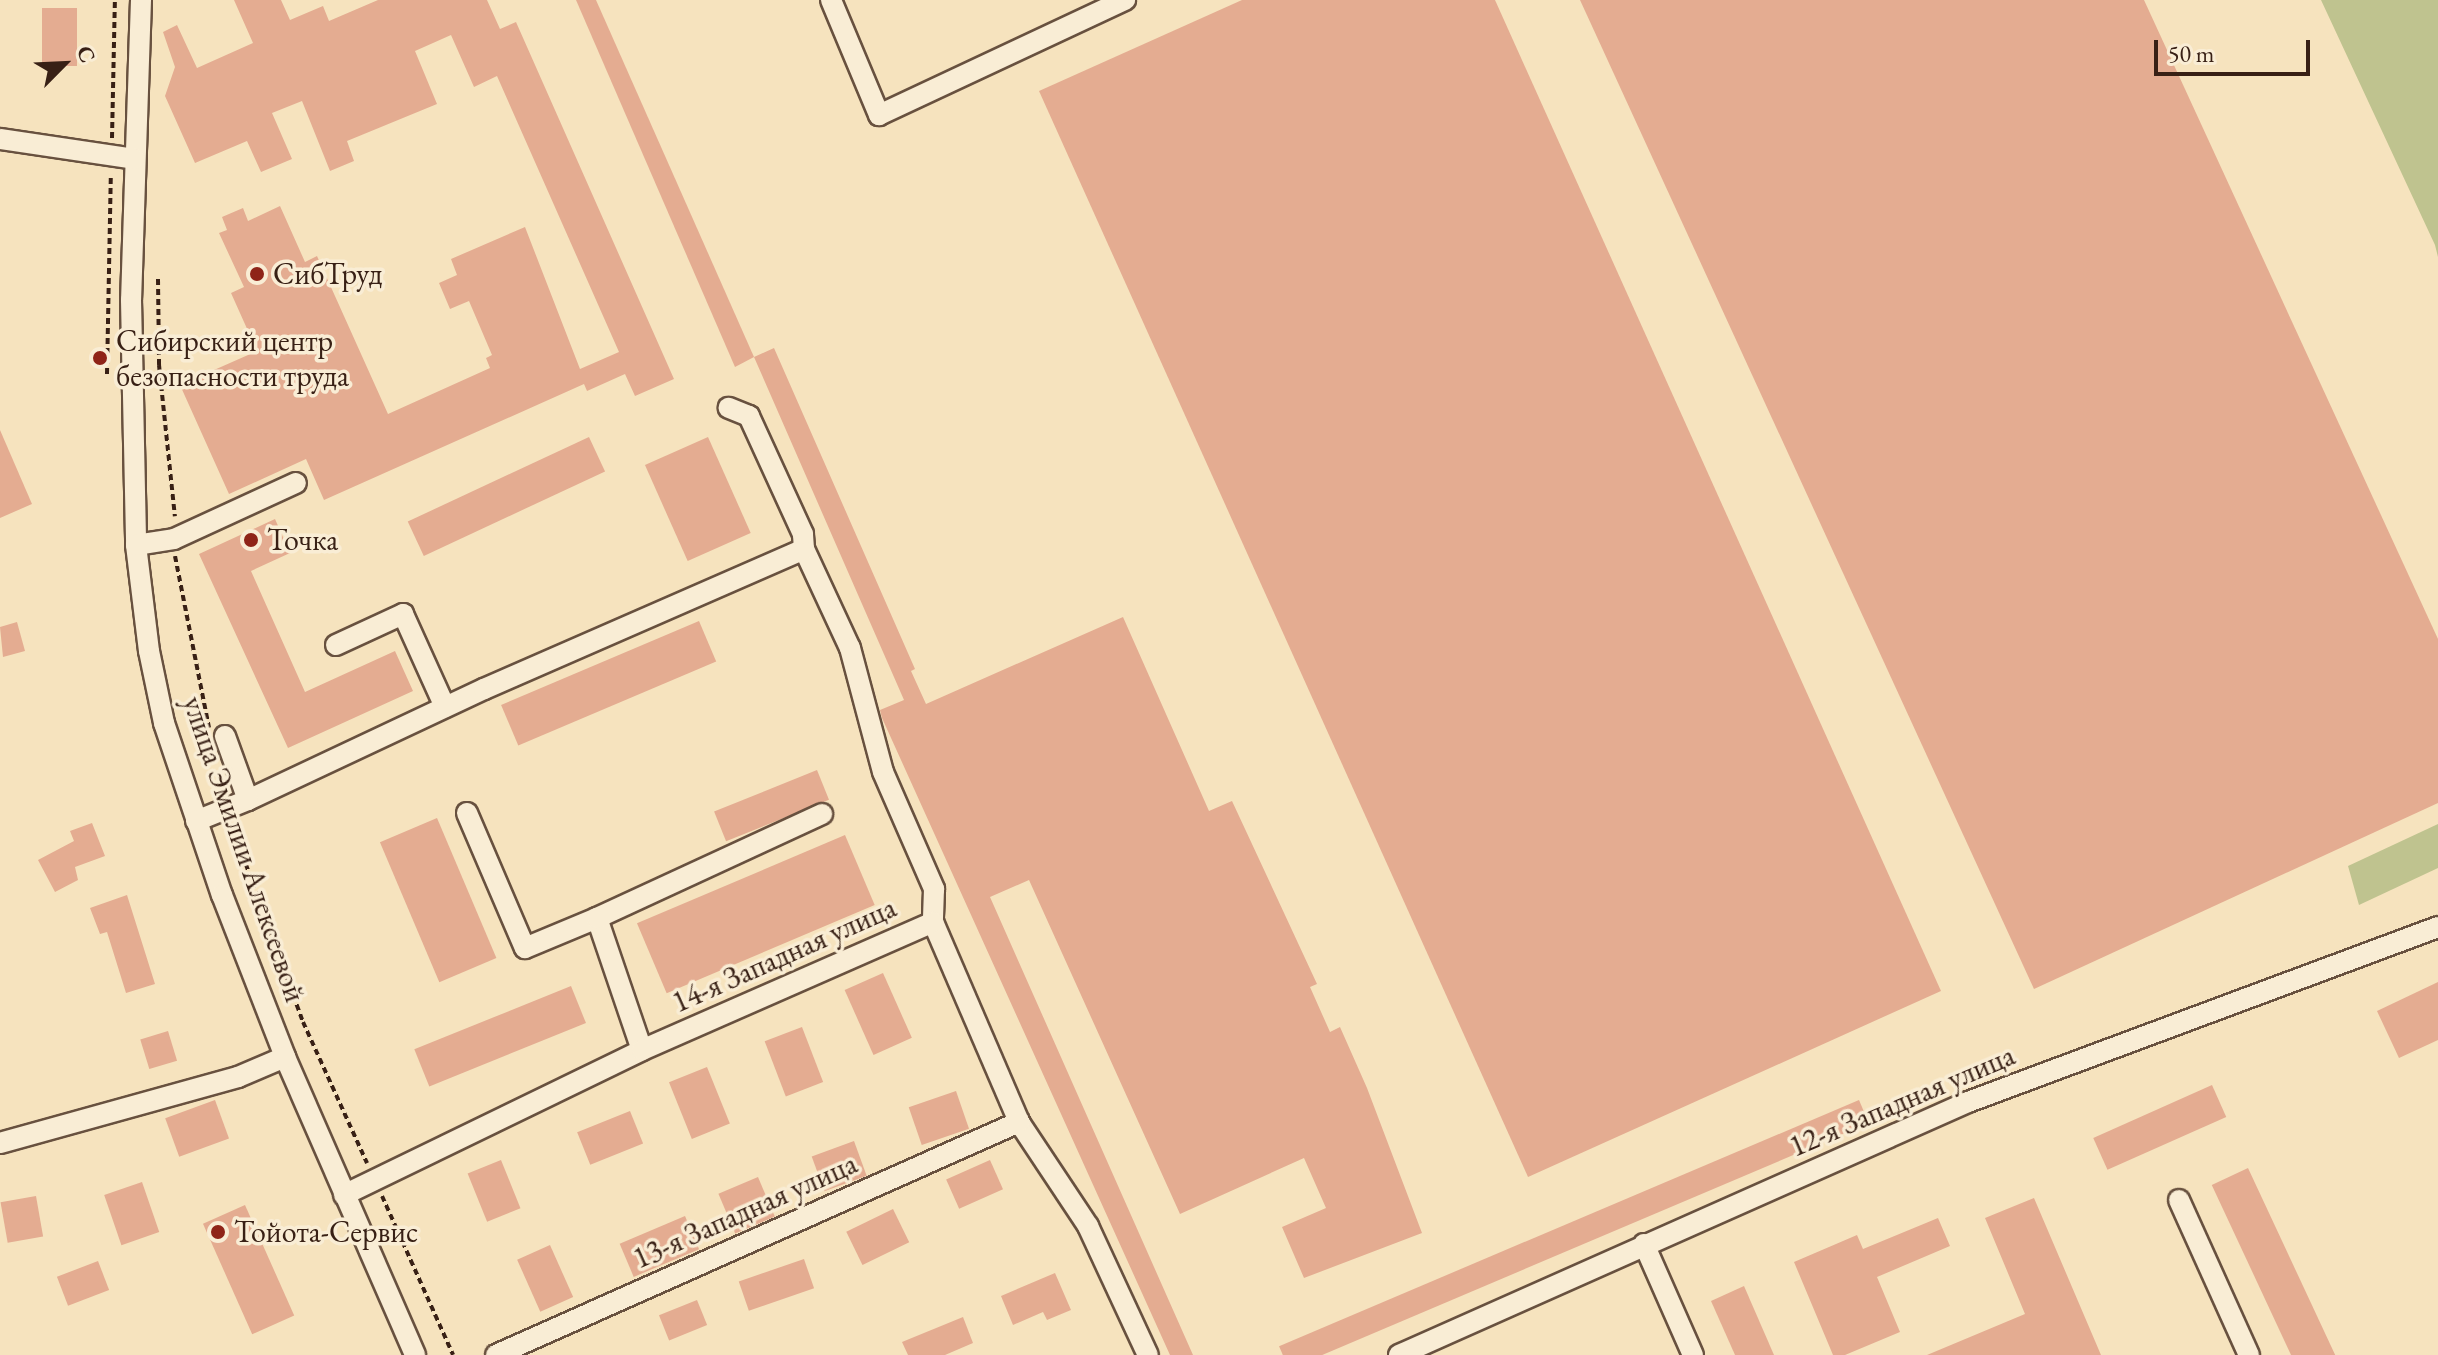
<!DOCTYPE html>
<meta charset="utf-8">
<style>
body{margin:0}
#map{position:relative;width:2438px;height:1355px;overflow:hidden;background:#f6e3be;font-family:"EB Garamond",serif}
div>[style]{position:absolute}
.green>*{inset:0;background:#bfc38f}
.building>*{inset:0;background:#e4ac91;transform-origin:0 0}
.path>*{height:4px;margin-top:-2px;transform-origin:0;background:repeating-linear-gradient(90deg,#382015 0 6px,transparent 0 10px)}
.roads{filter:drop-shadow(2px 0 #68513f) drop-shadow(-2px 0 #68513f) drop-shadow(0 2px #68513f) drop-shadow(0 -2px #68513f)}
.minor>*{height:20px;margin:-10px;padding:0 10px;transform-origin:10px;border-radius:10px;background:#f9edd5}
.dots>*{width:22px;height:22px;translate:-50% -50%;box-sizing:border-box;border:4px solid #f9edd5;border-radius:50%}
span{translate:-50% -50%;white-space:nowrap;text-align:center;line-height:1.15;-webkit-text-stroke:7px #f9edd5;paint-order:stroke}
.poi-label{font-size:30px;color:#382015}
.left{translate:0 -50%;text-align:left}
.street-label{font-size:30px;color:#382015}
.north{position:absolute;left:24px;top:24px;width:80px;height:80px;-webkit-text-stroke:6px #f9edd5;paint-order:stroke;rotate:66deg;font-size:22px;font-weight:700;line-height:32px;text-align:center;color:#382015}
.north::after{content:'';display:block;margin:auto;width:28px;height:36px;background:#382015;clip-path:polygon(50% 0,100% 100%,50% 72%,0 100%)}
.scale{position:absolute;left:2154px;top:40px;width:156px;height:36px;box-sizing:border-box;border:4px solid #382015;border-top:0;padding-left:10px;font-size:24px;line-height:28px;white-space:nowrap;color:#382015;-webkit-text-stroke:6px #f9edd5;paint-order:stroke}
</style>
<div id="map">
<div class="green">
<div style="clip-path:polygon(2321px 0,2438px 0,2438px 257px,2435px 245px)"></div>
<div style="clip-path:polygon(2438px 824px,2438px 868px,2359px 905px,2348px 866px)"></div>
</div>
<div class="building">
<div style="clip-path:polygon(234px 0,281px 0,290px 20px,323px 6px,329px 21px,378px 0,487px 0,500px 29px,516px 22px,674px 379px,635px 396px,625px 374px,587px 391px,584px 384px,324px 500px,306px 459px,229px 494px,180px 385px,257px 351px,231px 293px,244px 287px,219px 233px,227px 230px,222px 217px,243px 208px,248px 221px,280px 206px,305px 262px,317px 256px,388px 414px,490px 368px,486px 358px,492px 355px,469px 301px,450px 309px,439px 283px,457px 275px,451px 259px,525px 227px,580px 369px,619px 352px,497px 76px,474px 87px,451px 35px,415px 51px,437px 104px,347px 141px,354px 161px,330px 171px,302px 101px,272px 113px,292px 159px,261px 172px,247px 141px,195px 163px,165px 96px,175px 67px,163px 32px,177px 25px,197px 68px,253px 43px)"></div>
<div style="clip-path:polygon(576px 0,596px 0,754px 357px,735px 367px)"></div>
<div style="clip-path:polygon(1242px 0,1495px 0,1941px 991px,1528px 1177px,1039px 91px)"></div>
<div style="clip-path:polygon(1580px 0,2144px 0,2438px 639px,2438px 803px,2034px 989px)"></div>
<div style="left:42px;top:8px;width:35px;height:58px"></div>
<div style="clip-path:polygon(774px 348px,915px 669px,911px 671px,926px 704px,1123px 617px,1209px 811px,1232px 801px,1317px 984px,1310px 987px,1330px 1032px,1340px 1027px,1367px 1088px,1422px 1233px,1304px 1278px,1282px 1227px,1326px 1208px,1304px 1158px,1180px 1214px,1029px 880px,990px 897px,1193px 1355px,1170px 1355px,882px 718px,880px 710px,904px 700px,754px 357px)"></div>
<div style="clip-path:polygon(0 430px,32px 504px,0 518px)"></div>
<div style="left:589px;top:437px;width:38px;height:200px;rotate:65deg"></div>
<div style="left:708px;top:437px;width:105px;height:69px;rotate:66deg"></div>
<div style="clip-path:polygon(275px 519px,290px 553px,251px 571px,305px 692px,395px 651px,413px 691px,288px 748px,199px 554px)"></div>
<div style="left:699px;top:621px;width:44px;height:215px;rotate:67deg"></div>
<div style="clip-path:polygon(17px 622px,25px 651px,3px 657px,0 627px)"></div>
<div style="left:817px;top:770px;width:32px;height:111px;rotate:68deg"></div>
<div style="left:437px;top:818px;width:152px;height:62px;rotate:67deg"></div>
<div style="clip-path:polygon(92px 823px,105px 856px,75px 867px,78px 880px,55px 892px,38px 860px,74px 841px,70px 831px)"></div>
<div style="left:845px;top:835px;width:76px;height:226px;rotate:67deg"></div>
<div style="clip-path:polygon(127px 895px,155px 984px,126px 993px,107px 932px,100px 934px,90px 908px)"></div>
<div style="left:883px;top:973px;width:71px;height:42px;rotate:66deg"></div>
<div style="clip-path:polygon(2438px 982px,2438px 1040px,2399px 1058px,2377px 1011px)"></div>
<div style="left:571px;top:986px;width:40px;height:169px;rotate:68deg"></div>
<div style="left:802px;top:1027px;width:59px;height:40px;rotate:69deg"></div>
<div style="left:168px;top:1031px;width:31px;height:29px;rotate:73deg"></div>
<div style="left:707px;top:1067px;width:61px;height:41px;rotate:68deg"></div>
<div style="left:2212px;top:1085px;width:35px;height:130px;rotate:66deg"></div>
<div style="left:956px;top:1091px;width:40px;height:50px;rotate:71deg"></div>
<div style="left:215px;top:1100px;width:41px;height:53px;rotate:70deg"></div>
<div style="left:1859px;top:1100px;width:25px;height:630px;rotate:67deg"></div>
<div style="left:630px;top:1111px;width:35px;height:57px;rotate:68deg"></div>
<div style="left:854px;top:1141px;width:37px;height:45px;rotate:70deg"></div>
<div style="left:501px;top:1160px;width:52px;height:36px;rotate:68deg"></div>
<div style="left:990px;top:1160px;width:32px;height:48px;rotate:66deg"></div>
<div style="left:2248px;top:1168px;width:207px;height:40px;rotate:65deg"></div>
<div style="left:758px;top:1177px;width:43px;height:43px;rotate:67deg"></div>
<div style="left:142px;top:1182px;width:53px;height:40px;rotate:71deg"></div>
<div style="left:36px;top:1196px;width:41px;height:36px;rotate:80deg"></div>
<div style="clip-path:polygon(2034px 1198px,2101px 1355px,1927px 1355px,2025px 1314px,1985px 1218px)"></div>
<div style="left:245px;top:1205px;width:121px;height:46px;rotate:66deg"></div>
<div style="left:893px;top:1209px;width:37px;height:52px;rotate:64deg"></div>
<div style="left:685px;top:1216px;width:36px;height:71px;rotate:67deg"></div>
<div style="clip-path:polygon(1938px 1218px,1950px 1246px,1877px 1277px,1900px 1332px,1845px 1355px,1833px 1355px,1794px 1262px,1857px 1235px,1863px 1249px)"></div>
<div style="left:550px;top:1245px;width:57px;height:36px;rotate:66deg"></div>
<div style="left:804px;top:1259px;width:31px;height:69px;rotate:71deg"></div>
<div style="left:98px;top:1261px;width:31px;height:44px;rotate:69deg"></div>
<div style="clip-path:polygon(1055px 1273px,1071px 1310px,1047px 1320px,1043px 1312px,1013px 1325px,1001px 1296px)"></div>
<div style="clip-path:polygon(1744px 1286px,1774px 1355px,1735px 1355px,1711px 1301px)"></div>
<div style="left:697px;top:1300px;width:27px;height:41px;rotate:68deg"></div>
<div style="clip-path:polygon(963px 1317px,973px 1343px,945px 1355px,908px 1355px,902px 1342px)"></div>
</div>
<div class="path">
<div style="left:112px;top:138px;width:138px;rotate:-88.8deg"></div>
<div style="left:158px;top:279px;width:86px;rotate:89.3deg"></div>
<div style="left:159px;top:365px;width:152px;rotate:84deg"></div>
<div style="left:107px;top:374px;width:200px;rotate:-88.9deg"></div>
<div style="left:175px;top:556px;width:175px;rotate:78.8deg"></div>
<div style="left:232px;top:826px;width:208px;rotate:70.1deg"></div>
<div style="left:303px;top:1022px;width:155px;rotate:65.6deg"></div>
<div style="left:382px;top:1196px;width:174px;rotate:65.9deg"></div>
</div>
<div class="roads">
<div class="minor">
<div style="left:141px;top:0;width:300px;rotate:91.9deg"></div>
<div style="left:131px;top:300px;width:245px;rotate:88.8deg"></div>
<div style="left:136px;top:545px;width:107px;rotate:83deg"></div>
<div style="left:149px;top:651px;width:74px;rotate:78.2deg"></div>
<div style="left:164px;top:723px;width:182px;rotate:71.4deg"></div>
<div style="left:222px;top:895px;width:174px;rotate:68.7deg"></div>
<div style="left:285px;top:1057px;width:325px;rotate:66.4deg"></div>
<div style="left:831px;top:0;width:125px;rotate:67.3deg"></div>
<div style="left:879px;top:115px;width:272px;rotate:-25.1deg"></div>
<div style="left:0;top:139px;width:136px;rotate:8.4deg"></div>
<div style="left:136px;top:545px;width:38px;rotate:-9deg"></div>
<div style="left:174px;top:539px;width:134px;rotate:-24.7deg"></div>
<div style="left:804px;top:549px;width:109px;rotate:65.1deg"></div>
<div style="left:850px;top:648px;width:128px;rotate:75.1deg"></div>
<div style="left:883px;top:772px;width:128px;rotate:66.4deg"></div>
<div style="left:934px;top:889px;width:33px;rotate:92deg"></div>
<div style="left:933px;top:922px;width:218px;rotate:66.7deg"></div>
<div style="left:1019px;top:1122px;width:125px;rotate:56.4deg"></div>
<div style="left:1088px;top:1226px;width:142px;rotate:65.1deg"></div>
<div style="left:336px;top:645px;width:74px;rotate:-24.8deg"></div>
<div style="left:403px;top:614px;width:102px;rotate:65.7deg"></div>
<div style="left:248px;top:800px;width:261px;rotate:-25.2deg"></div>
<div style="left:484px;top:689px;width:349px;rotate:-23.6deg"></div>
<div style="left:804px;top:549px;width:15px;rotate:-94deg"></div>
<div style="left:803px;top:534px;width:130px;rotate:-114.6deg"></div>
<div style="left:749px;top:416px;width:22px;rotate:-158deg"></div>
<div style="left:467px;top:813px;width:147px;rotate:66.8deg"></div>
<div style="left:525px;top:948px;width:78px;rotate:-22.6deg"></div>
<div style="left:597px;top:918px;width:139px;rotate:71.2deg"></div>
<div style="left:196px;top:821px;width:56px;rotate:-22deg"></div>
<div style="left:248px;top:800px;width:68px;rotate:-109.8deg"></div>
<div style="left:597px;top:918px;width:248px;rotate:-24.8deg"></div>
<div style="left:0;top:1143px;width:247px;rotate:-15.5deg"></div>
<div style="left:238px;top:1077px;width:51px;rotate:-23.1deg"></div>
<div style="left:344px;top:1195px;width:331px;rotate:-25.9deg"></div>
<div style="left:642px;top:1050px;width:318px;rotate:-23.7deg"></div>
<div style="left:2179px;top:1200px;width:170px;rotate:65.7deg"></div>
<div style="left:1644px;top:1244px;width:121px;rotate:66.2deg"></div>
<div style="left:496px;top:1355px;width:573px;rotate:-24.01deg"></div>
<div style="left:1399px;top:1355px;width:623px;rotate:-23.97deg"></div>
<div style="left:1968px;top:1102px;width:502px;rotate:-20.42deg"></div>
</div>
</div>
<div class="dots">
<div style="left:257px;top:274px;background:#8f2418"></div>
<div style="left:100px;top:358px;background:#8f2418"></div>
<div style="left:251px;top:540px;background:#8f2418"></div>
<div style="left:218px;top:1232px;background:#8f2418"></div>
</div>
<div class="poi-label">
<span class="left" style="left:273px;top:274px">СибТруд</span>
<span class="left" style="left:116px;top:358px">Сибирский центр<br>безопасности труда</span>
<span class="left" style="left:267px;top:540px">Точка</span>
<span class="left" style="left:234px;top:1232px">Тойота-Сервис</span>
</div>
<div class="street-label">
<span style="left:244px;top:849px;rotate:71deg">улица Эмилии Алексеевой</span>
<span style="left:784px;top:955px;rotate:-24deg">14-я Западная улица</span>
<span style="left:1902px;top:1101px;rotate:-23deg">12-я Западная улица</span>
<span style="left:745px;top:1211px;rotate:-24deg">13-я Западная улица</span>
</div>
<div class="north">С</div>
<div class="scale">50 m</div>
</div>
